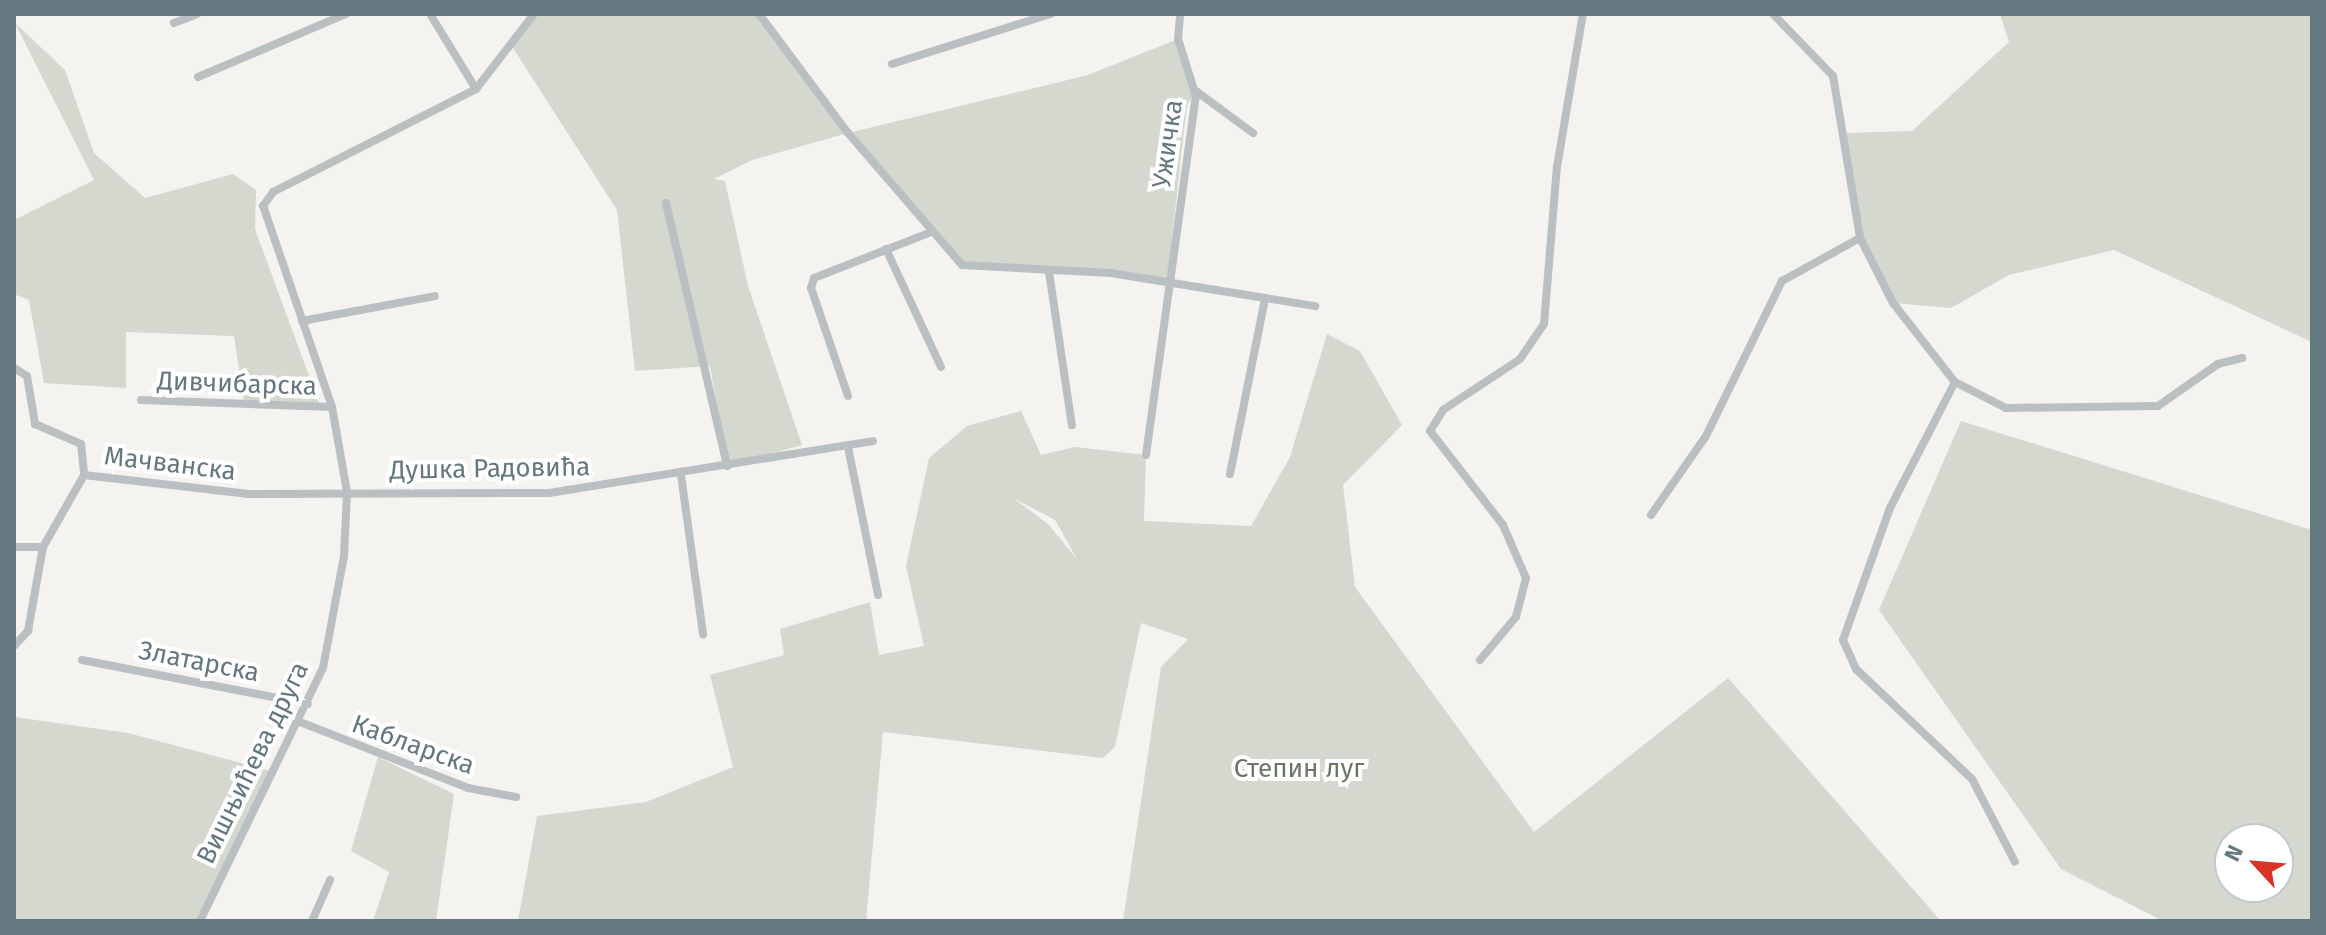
<!DOCTYPE html>
<meta charset="utf-8">
<style>
body{margin:0}
#map{position:relative;width:2326px;height:935px;overflow:hidden;background:#f4f3ef;font-family:"Fira Sans",sans-serif}
div>[style]{position:absolute}
.green>*{inset:0;background:#d4d8cf}
.street>*{height:8px;margin:-4px;padding:0 4px;transform-origin:4px;border-radius:4px;background:#babfc1}
span{translate:-50% -50%;white-space:nowrap;text-align:center;line-height:1.15;-webkit-text-stroke:8px #fff;paint-order:stroke}
.street-label{font-size:26px;color:#64787f}
.park-label{font-size:26px;color:#6a7762}
.frame{position:absolute;inset:0;border:16px solid #64787f;pointer-events:none}
.north{position:absolute;left:2214px;top:823px;width:80px;height:80px;box-sizing:border-box;background:#fff;border:2px solid #c1c9cc;border-radius:50%;rotate:296deg;font-size:22px;font-weight:700;line-height:32px;text-align:center;color:#64787f}
.north::after{content:'';display:block;margin:auto;width:28px;height:36px;background:#db3228;clip-path:polygon(50% 0,100% 100%,50% 72%,0 100%)}
</style>
<div id="map">
<div class="green">
<div style="clip-path:polygon(537px 14px,759px 14px,848px 133px,1088px 75px,1178px 39px,1196px 91px,1187px 105px,1167px 282px,954px 260px,848px 133px,752px 160px,714px 179px,725px 181px,748px 286px,802px 445px,727px 466px,710px 366px,635px 371px,617px 210px,511px 45px)"></div>
<div style="clip-path:polygon(2000px 14px,2312px 14px,2312px 342px,2114px 250px,2009px 275px,1951px 308px,1893px 303px,1856px 221px,1843px 133px,1912px 131px,2009px 42px)"></div>
<div style="clip-path:polygon(15px 23px,65px 70px,94px 153px,145px 198px,233px 174px,256px 190px,255px 229px,319px 403px,245px 408px,234px 336px,126px 332px,126px 388px,44px 383px,29px 300px,14px 294px,14px 220px,94px 180px)"></div>
<div style="clip-path:polygon(evenodd,1327px 334px,1360px 351px,1402px 425px,1343px 485px,1355px 587px,1534px 832px,1728px 678px,1941px 921px,1123px 921px,1161px 667px,1188px 639px,1141px 623px,1115px 747px,1103px 758px,883px 732px,866px 921px,518px 921px,537px 816px,646px 802px,733px 767px,710px 675px,784px 655px,780px 629px,870px 602px,879px 655px,924px 646px,906px 566px,929px 458px,967px 426px,1021px 411px,1041px 455px,1075px 447px,1146px 455px,1144px 521px,1251px 526px,1290px 457px,1327px 334px,1013px 498px,1055px 520px,1077px 559px,1048px 524px,1013px 498px)"></div>
<div style="clip-path:polygon(evenodd,1961px 421px,2312px 530px,2312px 921px,2163px 921px,2061px 869px,1879px 610px,1961px 421px,2230px 839px,2278px 839px,2278px 887px,2230px 887px,2230px 839px)"></div>
<div style="clip-path:polygon(14px 717px,128px 733px,275px 772px,200px 921px,14px 921px)"></div>
<div style="clip-path:polygon(378px 757px,454px 794px,436px 921px,373px 921px,389px 872px,351px 851px)"></div>
</div>
<div class="street">
<div style="left:430px;top:14px;width:88px;rotate:58.5deg"></div>
<div style="left:759px;top:14px;width:149px;rotate:53.2deg"></div>
<div style="left:848px;top:133px;width:174px;rotate:49.2deg"></div>
<div style="left:962px;top:265px;width:149px;rotate:3.1deg"></div>
<div style="left:1111px;top:273px;width:207px;rotate:9.2deg"></div>
<div style="left:1773px;top:14px;width:86px;rotate:45.9deg"></div>
<div style="left:1833px;top:76px;width:164px;rotate:80.5deg"></div>
<div style="left:1860px;top:238px;width:73px;rotate:63.1deg"></div>
<div style="left:1893px;top:303px;width:100px;rotate:51.9deg"></div>
<div style="left:1955px;top:382px;width:57px;rotate:27deg"></div>
<div style="left:2006px;top:408px;width:152px;rotate:-0.8deg"></div>
<div style="left:2158px;top:406px;width:73px;rotate:-35deg"></div>
<div style="left:2218px;top:364px;width:25px;rotate:-14deg"></div>
<div style="left:174px;top:23px;width:25px;rotate:-21deg"></div>
<div style="left:892px;top:64px;width:167px;rotate:-17.5deg"></div>
<div style="left:198px;top:77px;width:161px;rotate:-23.1deg"></div>
<div style="left:1196px;top:91px;width:71px;rotate:36.4deg"></div>
<div style="left:666px;top:203px;width:270px;rotate:76.9deg"></div>
<div style="left:886px;top:249px;width:130px;rotate:65deg"></div>
<div style="left:1049px;top:272px;width:155px;rotate:81.5deg"></div>
<div style="left:302px;top:321px;width:135px;rotate:-10.6deg"></div>
<div style="left:14px;top:368px;width:15px;rotate:32deg"></div>
<div style="left:27px;top:376px;width:49px;rotate:80.5deg"></div>
<div style="left:35px;top:424px;width:50px;rotate:23.5deg"></div>
<div style="left:81px;top:444px;width:31px;rotate:84deg"></div>
<div style="left:1955px;top:382px;width:142px;rotate:117.3deg"></div>
<div style="left:1890px;top:508px;width:140px;rotate:109.6deg"></div>
<div style="left:1843px;top:640px;width:32px;rotate:66deg"></div>
<div style="left:1856px;top:669px;width:160px;rotate:43.5deg"></div>
<div style="left:1972px;top:779px;width:93px;rotate:62.6deg"></div>
<div style="left:848px;top:396px;width:114px;rotate:-108.9deg"></div>
<div style="left:811px;top:288px;width:10px;rotate:-73deg"></div>
<div style="left:814px;top:278px;width:123px;rotate:-21.4deg"></div>
<div style="left:141px;top:400px;width:191px;rotate:2.1deg"></div>
<div style="left:848px;top:447px;width:151px;rotate:78.5deg"></div>
<div style="left:1146px;top:455px;width:362px;rotate:-82.1deg"></div>
<div style="left:1196px;top:96px;width:60px;rotate:-107.5deg"></div>
<div style="left:1178px;top:39px;width:25px;rotate:-85deg"></div>
<div style="left:1230px;top:474px;width:173px;rotate:-78.7deg"></div>
<div style="left:681px;top:475px;width:161px;rotate:82.1deg"></div>
<div style="left:1651px;top:515px;width:96px;rotate:-55.2deg"></div>
<div style="left:1706px;top:436px;width:173px;rotate:-63.9deg"></div>
<div style="left:1782px;top:281px;width:89px;rotate:-28.9deg"></div>
<div style="left:14px;top:547px;width:29px"></div>
<div style="left:14px;top:646px;width:21px;rotate:-47deg"></div>
<div style="left:28px;top:631px;width:85px;rotate:-79.9deg"></div>
<div style="left:43px;top:547px;width:83px;rotate:-60.3deg"></div>
<div style="left:84px;top:475px;width:166px;rotate:6.6deg"></div>
<div style="left:249px;top:494px;width:300px;rotate:-0.2deg"></div>
<div style="left:549px;top:493px;width:328px;rotate:-9.1deg"></div>
<div style="left:82px;top:660px;width:230px;rotate:11deg"></div>
<div style="left:1480px;top:660px;width:56px;rotate:-50.1deg"></div>
<div style="left:1516px;top:617px;width:40px;rotate:-75.6deg"></div>
<div style="left:1526px;top:578px;width:58px;rotate:-113.5deg"></div>
<div style="left:1503px;top:525px;width:119px;rotate:-127.8deg"></div>
<div style="left:1430px;top:431px;width:25px;rotate:-58deg"></div>
<div style="left:1443px;top:410px;width:92px;rotate:-33.5deg"></div>
<div style="left:1520px;top:359px;width:42px;rotate:-55.6deg"></div>
<div style="left:1544px;top:324px;width:158px;rotate:-85.3deg"></div>
<div style="left:1557px;top:167px;width:155px;rotate:-80.4deg"></div>
<div style="left:300px;top:722px;width:180px;rotate:21.4deg"></div>
<div style="left:468px;top:788px;width:49px;rotate:10.6deg"></div>
<div style="left:200px;top:921px;width:281px;rotate:-64.1deg"></div>
<div style="left:323px;top:668px;width:114px;rotate:-79.4deg"></div>
<div style="left:344px;top:556px;width:64px;rotate:-87.3deg"></div>
<div style="left:347px;top:492px;width:86px;rotate:-100deg"></div>
<div style="left:332px;top:407px;width:213px;rotate:-108.9deg"></div>
<div style="left:263px;top:206px;width:17px;rotate:-54deg"></div>
<div style="left:273px;top:192px;width:228px;rotate:-26.9deg"></div>
<div style="left:476px;top:89px;width:95px;rotate:-52.3deg"></div>
<div style="left:312px;top:921px;width:45px;rotate:-66.3deg"></div>
</div>
<div class="street-label">
<span style="left:1168px;top:144px;rotate:-82deg">Ужичка</span>
<span style="left:237px;top:384px;rotate:2deg">Дивчибарска</span>
<span style="left:170px;top:464px;rotate:7deg">Мачванска</span>
<span style="left:490px;top:469px;rotate:-1deg">Душка Радовића</span>
<span style="left:199px;top:662px;rotate:11deg">Златарска</span>
<span style="left:413px;top:745px;rotate:20deg">Кабларска</span>
<span style="left:253px;top:763px;rotate:-64deg">Вишњићева друга</span>
</div>
<div class="park-label">
<span style="left:1299px;top:769px">Степин луг</span>
</div>
<div class="frame"></div>
<div class="north">N</div>
</div>
